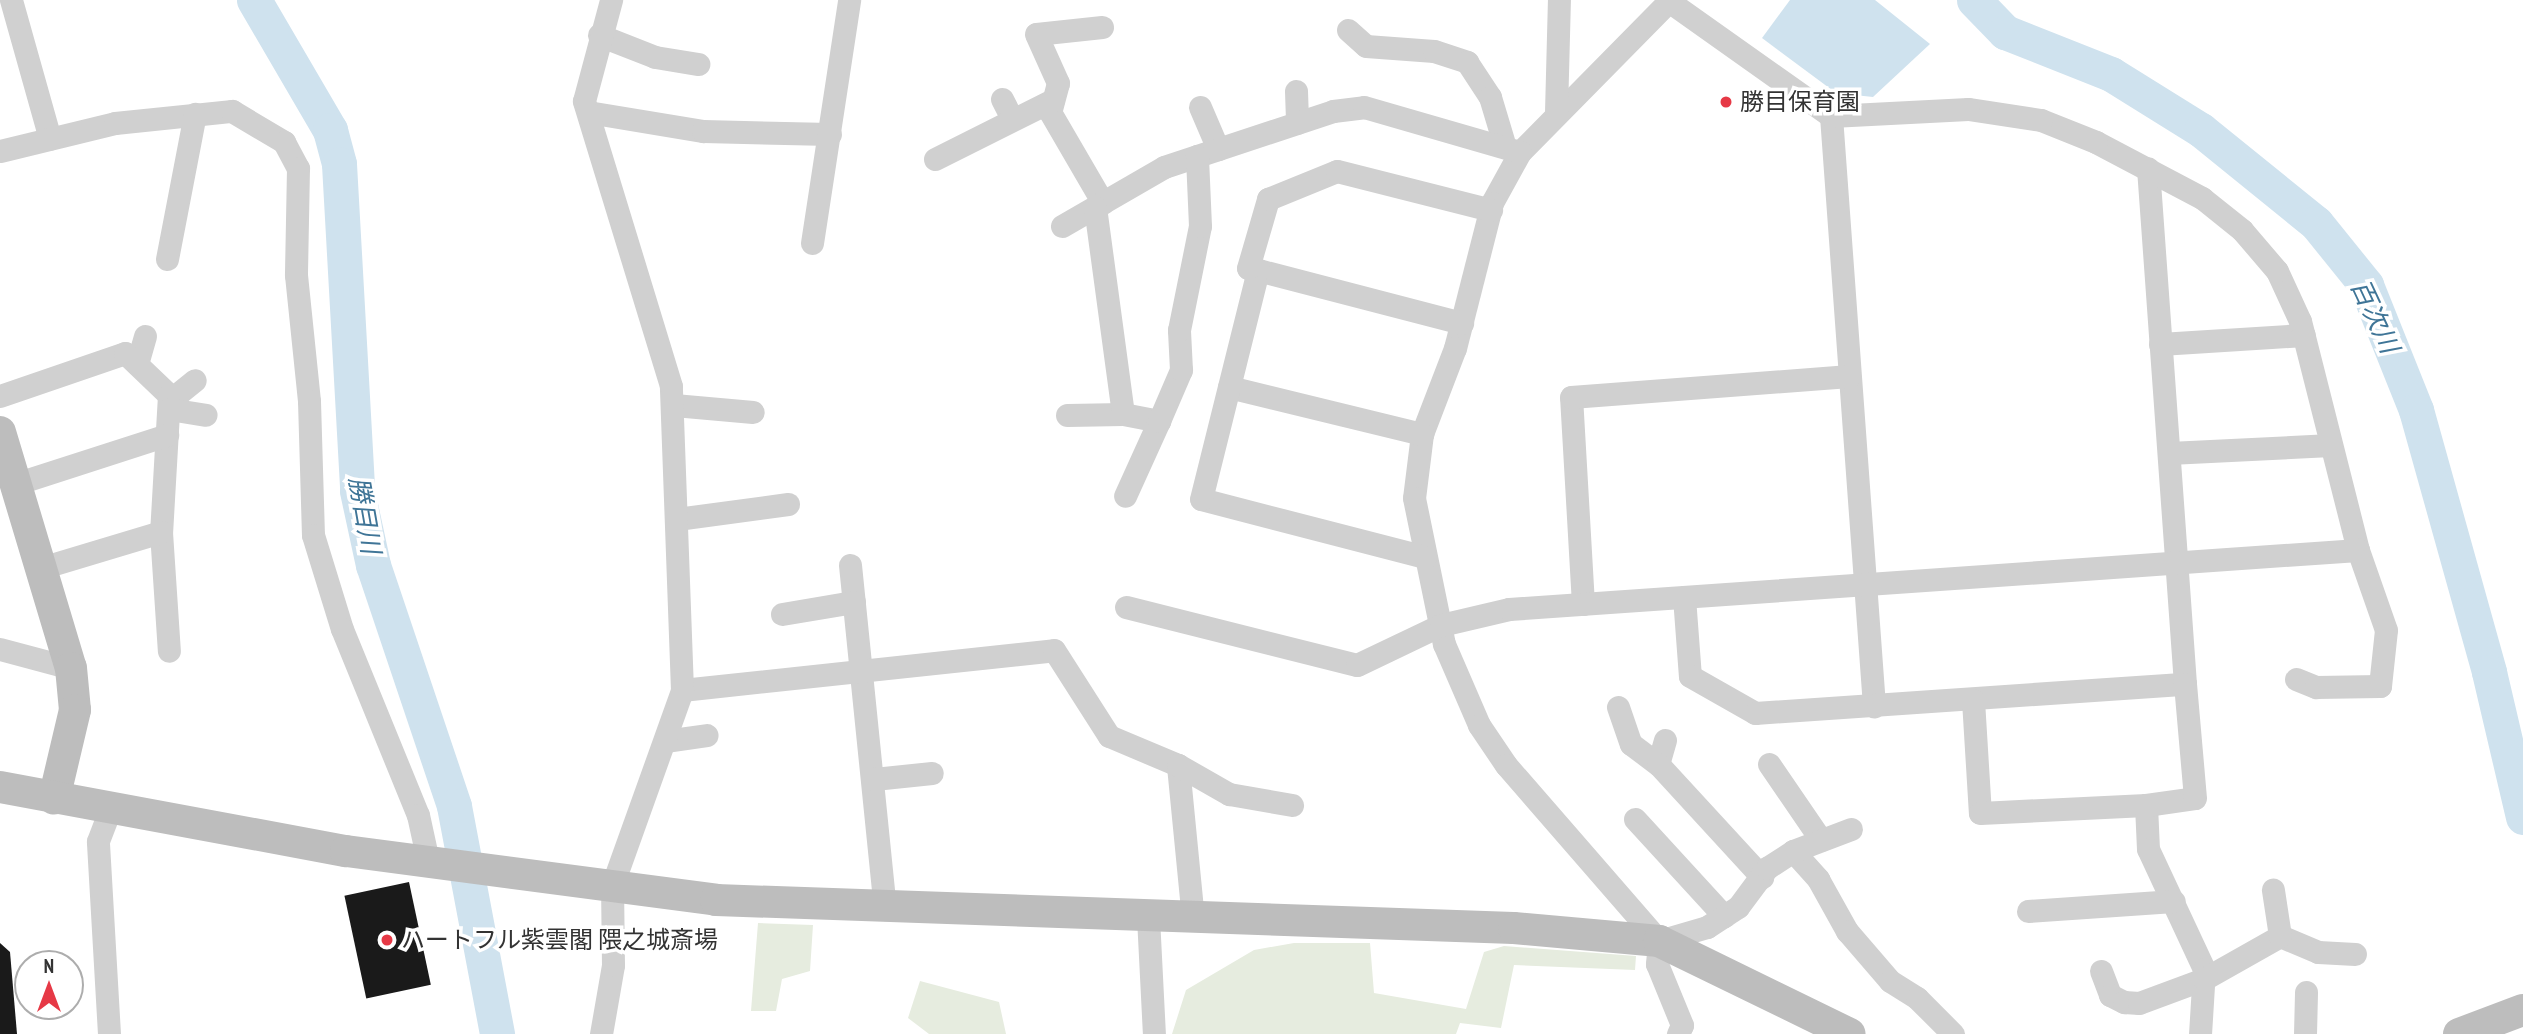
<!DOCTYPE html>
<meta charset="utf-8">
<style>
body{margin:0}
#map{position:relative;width:2523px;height:1034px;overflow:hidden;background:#fff;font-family:"PT Sans Narrow","Noto Sans JP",sans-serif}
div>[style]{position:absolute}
.green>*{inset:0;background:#e6ecdf}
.water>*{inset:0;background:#cfe2ee}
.river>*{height:35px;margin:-17.5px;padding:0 17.5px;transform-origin:17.5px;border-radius:17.5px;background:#cfe2ee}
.building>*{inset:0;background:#1a1a1a;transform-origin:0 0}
.street>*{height:23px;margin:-11.5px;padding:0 11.5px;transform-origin:11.5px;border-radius:11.5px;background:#d0d0d0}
.secondary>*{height:32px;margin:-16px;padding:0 16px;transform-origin:16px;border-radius:16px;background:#bdbdbd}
.dots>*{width:19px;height:19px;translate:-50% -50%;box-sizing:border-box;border:4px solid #fff;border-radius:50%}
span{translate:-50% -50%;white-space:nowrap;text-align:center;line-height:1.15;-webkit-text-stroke:7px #fff;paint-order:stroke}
.poi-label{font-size:24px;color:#333}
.left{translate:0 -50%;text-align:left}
.water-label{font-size:26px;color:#3f7597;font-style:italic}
.north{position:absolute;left:14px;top:950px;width:70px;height:70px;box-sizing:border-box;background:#fff;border:2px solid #adadad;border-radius:50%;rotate:0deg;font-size:19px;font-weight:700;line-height:28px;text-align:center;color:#333}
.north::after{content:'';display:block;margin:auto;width:24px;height:32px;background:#e63946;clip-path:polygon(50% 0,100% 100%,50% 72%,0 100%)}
</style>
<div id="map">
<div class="green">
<div style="clip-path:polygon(758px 923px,813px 925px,810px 971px,782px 979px,776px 1011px,751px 1011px)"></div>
<div style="clip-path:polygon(1294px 943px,1370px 943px,1374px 993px,1466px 1009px,1484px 952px,1504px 946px,1636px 956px,1635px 970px,1514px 965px,1501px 1028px,1460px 1023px,1456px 1034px,1172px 1034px,1186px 990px,1254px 950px)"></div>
<div style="clip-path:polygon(920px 981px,999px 1002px,1006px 1034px,929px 1034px,908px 1018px)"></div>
</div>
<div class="water">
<div style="clip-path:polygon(1790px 0,1875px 0,1930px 44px,1873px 97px,1836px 93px,1762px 38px)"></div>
</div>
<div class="river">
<div style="left:254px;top:0;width:151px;rotate:59.7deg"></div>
<div style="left:330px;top:130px;width:35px;rotate:75deg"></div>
<div style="left:339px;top:164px;width:327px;rotate:86.8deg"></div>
<div style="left:357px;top:491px;width:76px;rotate:77.8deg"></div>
<div style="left:373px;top:565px;width:254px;rotate:71.4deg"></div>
<div style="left:454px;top:806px;width:232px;rotate:79.3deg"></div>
<div style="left:1974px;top:0;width:45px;rotate:45.9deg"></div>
<div style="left:2005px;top:32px;width:114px;rotate:21.6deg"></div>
<div style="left:2111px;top:74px;width:106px;rotate:31.9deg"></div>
<div style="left:2201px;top:130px;width:148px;rotate:39deg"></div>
<div style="left:2316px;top:223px;width:80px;rotate:51.1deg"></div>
<div style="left:2366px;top:285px;width:135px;rotate:68.2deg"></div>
<div style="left:2416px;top:410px;width:272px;rotate:74.4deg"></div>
<div style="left:2489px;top:672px;width:149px;rotate:76.8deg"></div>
</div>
<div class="building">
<div style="left:409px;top:882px;width:105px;height:66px;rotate:78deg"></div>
<div style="clip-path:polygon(0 943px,10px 952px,17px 1034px,0 1034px)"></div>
</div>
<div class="street">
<div style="left:11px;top:0;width:144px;rotate:74.3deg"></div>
<div style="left:1670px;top:0;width:214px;rotate:134.6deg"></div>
<div style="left:1520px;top:152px;width:58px;rotate:118.8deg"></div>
<div style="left:1492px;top:203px;width:150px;rotate:104.3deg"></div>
<div style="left:1455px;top:348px;width:92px;rotate:111deg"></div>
<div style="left:1422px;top:434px;width:64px;rotate:97.1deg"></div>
<div style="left:1414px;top:498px;width:149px;rotate:78.4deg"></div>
<div style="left:1444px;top:644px;width:88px;rotate:66.6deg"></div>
<div style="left:1479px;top:725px;width:48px;rotate:56deg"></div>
<div style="left:1506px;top:765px;width:233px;rotate:49deg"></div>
<div style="left:1659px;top:941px;width:23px;rotate:95deg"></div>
<div style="left:1657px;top:964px;width:66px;rotate:67.7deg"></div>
<div style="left:1682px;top:1025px;width:10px;rotate:114deg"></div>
<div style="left:1102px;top:27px;width:66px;rotate:173.9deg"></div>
<div style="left:1036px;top:34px;width:54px;rotate:65.8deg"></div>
<div style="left:1058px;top:83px;width:30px;rotate:105deg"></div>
<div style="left:1050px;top:112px;width:105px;rotate:59.8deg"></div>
<div style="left:1348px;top:30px;width:24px;rotate:42deg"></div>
<div style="left:1366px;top:46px;width:68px;rotate:4.2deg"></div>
<div style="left:1434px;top:51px;width:35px;rotate:18deg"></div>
<div style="left:1467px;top:62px;width:42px;rotate:56.7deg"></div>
<div style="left:1490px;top:97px;width:52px;rotate:73.3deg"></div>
<div style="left:599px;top:35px;width:60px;rotate:21.4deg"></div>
<div style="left:655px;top:57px;width:44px;rotate:9.2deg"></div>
<div style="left:1296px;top:91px;width:32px;rotate:88deg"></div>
<div style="left:1002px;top:99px;width:22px;rotate:63deg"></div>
<div style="left:1200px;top:107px;width:46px;rotate:66.8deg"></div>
<div style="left:588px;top:112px;width:117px;rotate:9.4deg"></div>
<div style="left:703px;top:131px;width:127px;rotate:1.4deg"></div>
<div style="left:1556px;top:112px;width:112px;rotate:-88.5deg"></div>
<div style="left:1831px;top:116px;width:592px;rotate:85.83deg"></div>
<div style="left:0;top:151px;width:118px;rotate:-13.7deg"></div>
<div style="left:115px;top:123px;width:118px;rotate:-5.9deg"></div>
<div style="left:232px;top:111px;width:61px;rotate:30.8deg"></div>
<div style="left:284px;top:142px;width:30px;rotate:62deg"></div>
<div style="left:298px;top:168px;width:107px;rotate:91.1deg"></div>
<div style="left:296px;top:275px;width:127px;rotate:84.1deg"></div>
<div style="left:309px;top:401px;width:134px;rotate:88.3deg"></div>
<div style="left:313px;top:535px;width:98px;rotate:72.9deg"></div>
<div style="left:342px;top:629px;width:201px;rotate:67.8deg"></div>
<div style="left:418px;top:815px;width:47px;rotate:77.7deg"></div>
<div style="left:935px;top:159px;width:132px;rotate:-26.6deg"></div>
<div style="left:1062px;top:226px;width:118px;rotate:-30deg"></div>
<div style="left:1164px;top:167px;width:178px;rotate:-18.3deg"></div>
<div style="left:1333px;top:111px;width:31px;rotate:-7deg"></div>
<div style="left:1364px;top:107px;width:162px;rotate:16.1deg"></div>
<div style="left:812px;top:243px;width:246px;rotate:-81.3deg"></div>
<div style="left:167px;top:259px;width:148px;rotate:-79.1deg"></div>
<div style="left:1258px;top:270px;width:211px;rotate:14.6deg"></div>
<div style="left:2160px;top:344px;width:144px;rotate:-3.6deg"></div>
<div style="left:137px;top:364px;width:29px;rotate:-74deg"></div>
<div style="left:1229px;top:387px;width:199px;rotate:13.7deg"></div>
<div style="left:0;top:396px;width:132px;rotate:-19deg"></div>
<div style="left:125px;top:353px;width:61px;rotate:43.7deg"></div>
<div style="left:169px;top:395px;width:137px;rotate:93.3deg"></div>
<div style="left:161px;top:532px;width:119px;rotate:86.2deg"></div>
<div style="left:169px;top:401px;width:33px;rotate:-39deg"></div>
<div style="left:674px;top:405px;width:79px;rotate:5.1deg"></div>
<div style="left:169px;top:409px;width:37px;rotate:9deg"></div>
<div style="left:1123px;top:414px;width:37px;rotate:11deg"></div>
<div style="left:1159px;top:421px;width:82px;rotate:114.4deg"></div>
<div style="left:1067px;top:415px;width:56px;rotate:-1deg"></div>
<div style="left:1123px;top:414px;width:208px;rotate:-97.7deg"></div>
<div style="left:1159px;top:421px;width:56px;rotate:-66.7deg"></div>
<div style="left:1181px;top:370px;width:40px;rotate:-92.9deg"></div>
<div style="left:1179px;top:330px;width:106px;rotate:-78.6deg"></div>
<div style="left:1200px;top:226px;width:70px;rotate:-92.5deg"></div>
<div style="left:2169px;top:453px;width:162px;rotate:-2.8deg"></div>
<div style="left:15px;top:484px;width:160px;rotate:-17.9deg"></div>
<div style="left:677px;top:519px;width:112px;rotate:-7.7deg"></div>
<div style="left:1425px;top:557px;width:231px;rotate:-165.5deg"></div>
<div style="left:1201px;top:499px;width:236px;rotate:-76deg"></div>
<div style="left:1258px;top:270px;width:10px;rotate:-169deg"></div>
<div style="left:1248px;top:268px;width:72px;rotate:-73.8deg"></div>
<div style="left:1268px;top:199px;width:74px;rotate:-22.1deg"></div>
<div style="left:1337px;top:171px;width:159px;rotate:14.2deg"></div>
<div style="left:850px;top:565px;width:346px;rotate:84.2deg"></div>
<div style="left:41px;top:568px;width:125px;rotate:-16.7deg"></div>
<div style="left:1684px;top:597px;width:79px;rotate:85.7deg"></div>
<div style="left:1690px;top:676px;width:75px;rotate:29.6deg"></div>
<div style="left:1755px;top:713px;width:431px;rotate:-3.9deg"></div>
<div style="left:2185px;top:684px;width:517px;rotate:-94.1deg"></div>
<div style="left:1583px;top:604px;width:207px;rotate:-93.3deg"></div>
<div style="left:1571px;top:397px;width:279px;rotate:-4.3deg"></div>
<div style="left:1126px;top:607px;width:238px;rotate:14.1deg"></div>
<div style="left:1357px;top:665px;width:93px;rotate:-25.5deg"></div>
<div style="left:1441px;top:625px;width:70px;rotate:-13.2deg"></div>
<div style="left:1509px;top:609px;width:851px;rotate:-3.98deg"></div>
<div style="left:2358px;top:550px;width:236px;rotate:-104.2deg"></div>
<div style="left:2300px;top:321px;width:55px;rotate:-114.7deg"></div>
<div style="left:2277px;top:271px;width:54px;rotate:-130.5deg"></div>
<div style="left:2242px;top:230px;width:51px;rotate:-141.3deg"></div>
<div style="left:2202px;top:198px;width:120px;rotate:-152.2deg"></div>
<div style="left:2096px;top:142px;width:59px;rotate:-158.2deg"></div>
<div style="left:2041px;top:120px;width:74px;rotate:-171.4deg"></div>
<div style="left:1968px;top:109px;width:137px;rotate:177.1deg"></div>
<div style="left:1831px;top:116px;width:197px;rotate:-144.7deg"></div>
<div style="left:782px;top:614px;width:73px;rotate:-9.5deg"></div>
<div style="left:0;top:649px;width:73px;rotate:15deg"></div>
<div style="left:2296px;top:679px;width:22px;rotate:22deg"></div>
<div style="left:2316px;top:687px;width:64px;rotate:-0.9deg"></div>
<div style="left:2380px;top:686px;width:56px;rotate:-83.9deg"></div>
<div style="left:2386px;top:630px;width:85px;rotate:-109.3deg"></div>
<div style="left:682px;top:690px;width:374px;rotate:-6.1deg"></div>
<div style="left:1054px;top:650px;width:102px;rotate:57.4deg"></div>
<div style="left:1109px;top:736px;width:75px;rotate:22.8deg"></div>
<div style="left:1973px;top:700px;width:113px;rotate:86.5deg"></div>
<div style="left:1980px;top:813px;width:166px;rotate:-2.8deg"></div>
<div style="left:2146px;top:805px;width:44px;rotate:87.4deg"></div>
<div style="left:2148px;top:849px;width:132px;rotate:65deg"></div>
<div style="left:2204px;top:969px;width:65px;rotate:93.5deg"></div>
<div style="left:1618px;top:707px;width:39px;rotate:71deg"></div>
<div style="left:1631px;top:744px;width:34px;rotate:37deg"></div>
<div style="left:1665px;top:740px;width:25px;rotate:106deg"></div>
<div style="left:1658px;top:764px;width:154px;rotate:47.4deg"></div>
<div style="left:665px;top:741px;width:42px;rotate:-8.1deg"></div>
<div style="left:1769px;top:764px;width:92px;rotate:55.6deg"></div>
<div style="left:874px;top:779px;width:58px;rotate:-5.9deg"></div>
<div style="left:2146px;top:805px;width:49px;rotate:-8.1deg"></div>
<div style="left:2195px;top:798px;width:114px;rotate:-95deg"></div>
<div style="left:1635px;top:819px;width:132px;rotate:47.5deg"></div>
<div style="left:1793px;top:851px;width:38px;rotate:48deg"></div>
<div style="left:1818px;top:879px;width:60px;rotate:60.9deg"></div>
<div style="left:1847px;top:931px;width:66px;rotate:49.3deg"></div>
<div style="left:1890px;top:981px;width:32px;rotate:32deg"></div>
<div style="left:1917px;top:998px;width:51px;rotate:45deg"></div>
<div style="left:2028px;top:911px;width:146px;rotate:-3.9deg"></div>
<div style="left:1148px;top:917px;width:117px;rotate:87.1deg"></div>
<div style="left:1193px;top:919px;width:155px;rotate:-95.6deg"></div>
<div style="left:1178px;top:765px;width:59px;rotate:29.6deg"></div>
<div style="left:1229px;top:794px;width:64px;rotate:9.9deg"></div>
<div style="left:2280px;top:936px;width:41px;rotate:22.8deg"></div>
<div style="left:2318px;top:952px;width:37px;rotate:3deg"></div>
<div style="left:1659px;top:941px;width:50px;rotate:-16.3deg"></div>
<div style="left:1707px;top:927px;width:37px;rotate:-33deg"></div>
<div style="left:1738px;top:907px;width:49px;rotate:-53.4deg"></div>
<div style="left:1767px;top:868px;width:31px;rotate:-33deg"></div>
<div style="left:1793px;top:851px;width:62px;rotate:-20.8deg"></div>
<div style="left:2101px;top:971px;width:26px;rotate:69deg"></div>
<div style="left:2110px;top:995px;width:16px;rotate:27deg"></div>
<div style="left:2124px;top:1002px;width:15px;rotate:4deg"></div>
<div style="left:2139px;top:1003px;width:69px;rotate:-20.3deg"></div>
<div style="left:2204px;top:979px;width:87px;rotate:-29.5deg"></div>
<div style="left:2280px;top:936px;width:47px;rotate:-98.7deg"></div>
<div style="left:109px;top:1034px;width:193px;rotate:-93.3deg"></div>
<div style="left:98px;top:841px;width:33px;rotate:-69deg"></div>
<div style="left:601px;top:1034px;width:70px;rotate:-80.1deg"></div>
<div style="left:613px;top:965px;width:79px;rotate:-90.7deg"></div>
<div style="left:612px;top:886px;width:208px;rotate:-70.3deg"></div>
<div style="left:682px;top:690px;width:304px;rotate:-92.1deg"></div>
<div style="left:671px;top:386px;width:298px;rotate:-107deg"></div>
<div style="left:584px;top:101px;width:105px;rotate:-75deg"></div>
<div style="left:2305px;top:1034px;width:42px;rotate:-88.6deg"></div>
</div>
<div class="secondary">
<div style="left:0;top:432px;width:246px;rotate:73.3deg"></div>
<div style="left:71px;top:668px;width:42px;rotate:84.6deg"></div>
<div style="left:75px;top:710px;width:91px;rotate:103.3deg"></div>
<div style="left:0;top:787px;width:352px;rotate:10.5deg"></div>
<div style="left:346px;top:851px;width:373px;rotate:7.5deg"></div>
<div style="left:716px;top:900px;width:798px;rotate:2.01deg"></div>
<div style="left:1514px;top:928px;width:146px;rotate:5.1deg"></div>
<div style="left:1659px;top:941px;width:212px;rotate:26deg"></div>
<div style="left:2459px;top:1034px;width:68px;rotate:-20.6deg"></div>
</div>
<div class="dots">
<div style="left:1726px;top:102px;background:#e63946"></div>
<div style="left:387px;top:940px;background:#e63946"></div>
</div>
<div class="poi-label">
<span class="left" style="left:1740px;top:102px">勝目保育園</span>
<span class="left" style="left:401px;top:940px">ハートフル紫雲閣 隈之城斎場</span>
</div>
<div class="water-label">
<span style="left:2375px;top:316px;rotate:65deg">百次川</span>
<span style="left:365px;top:515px;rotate:80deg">勝目川</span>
</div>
<div class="north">N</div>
</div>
